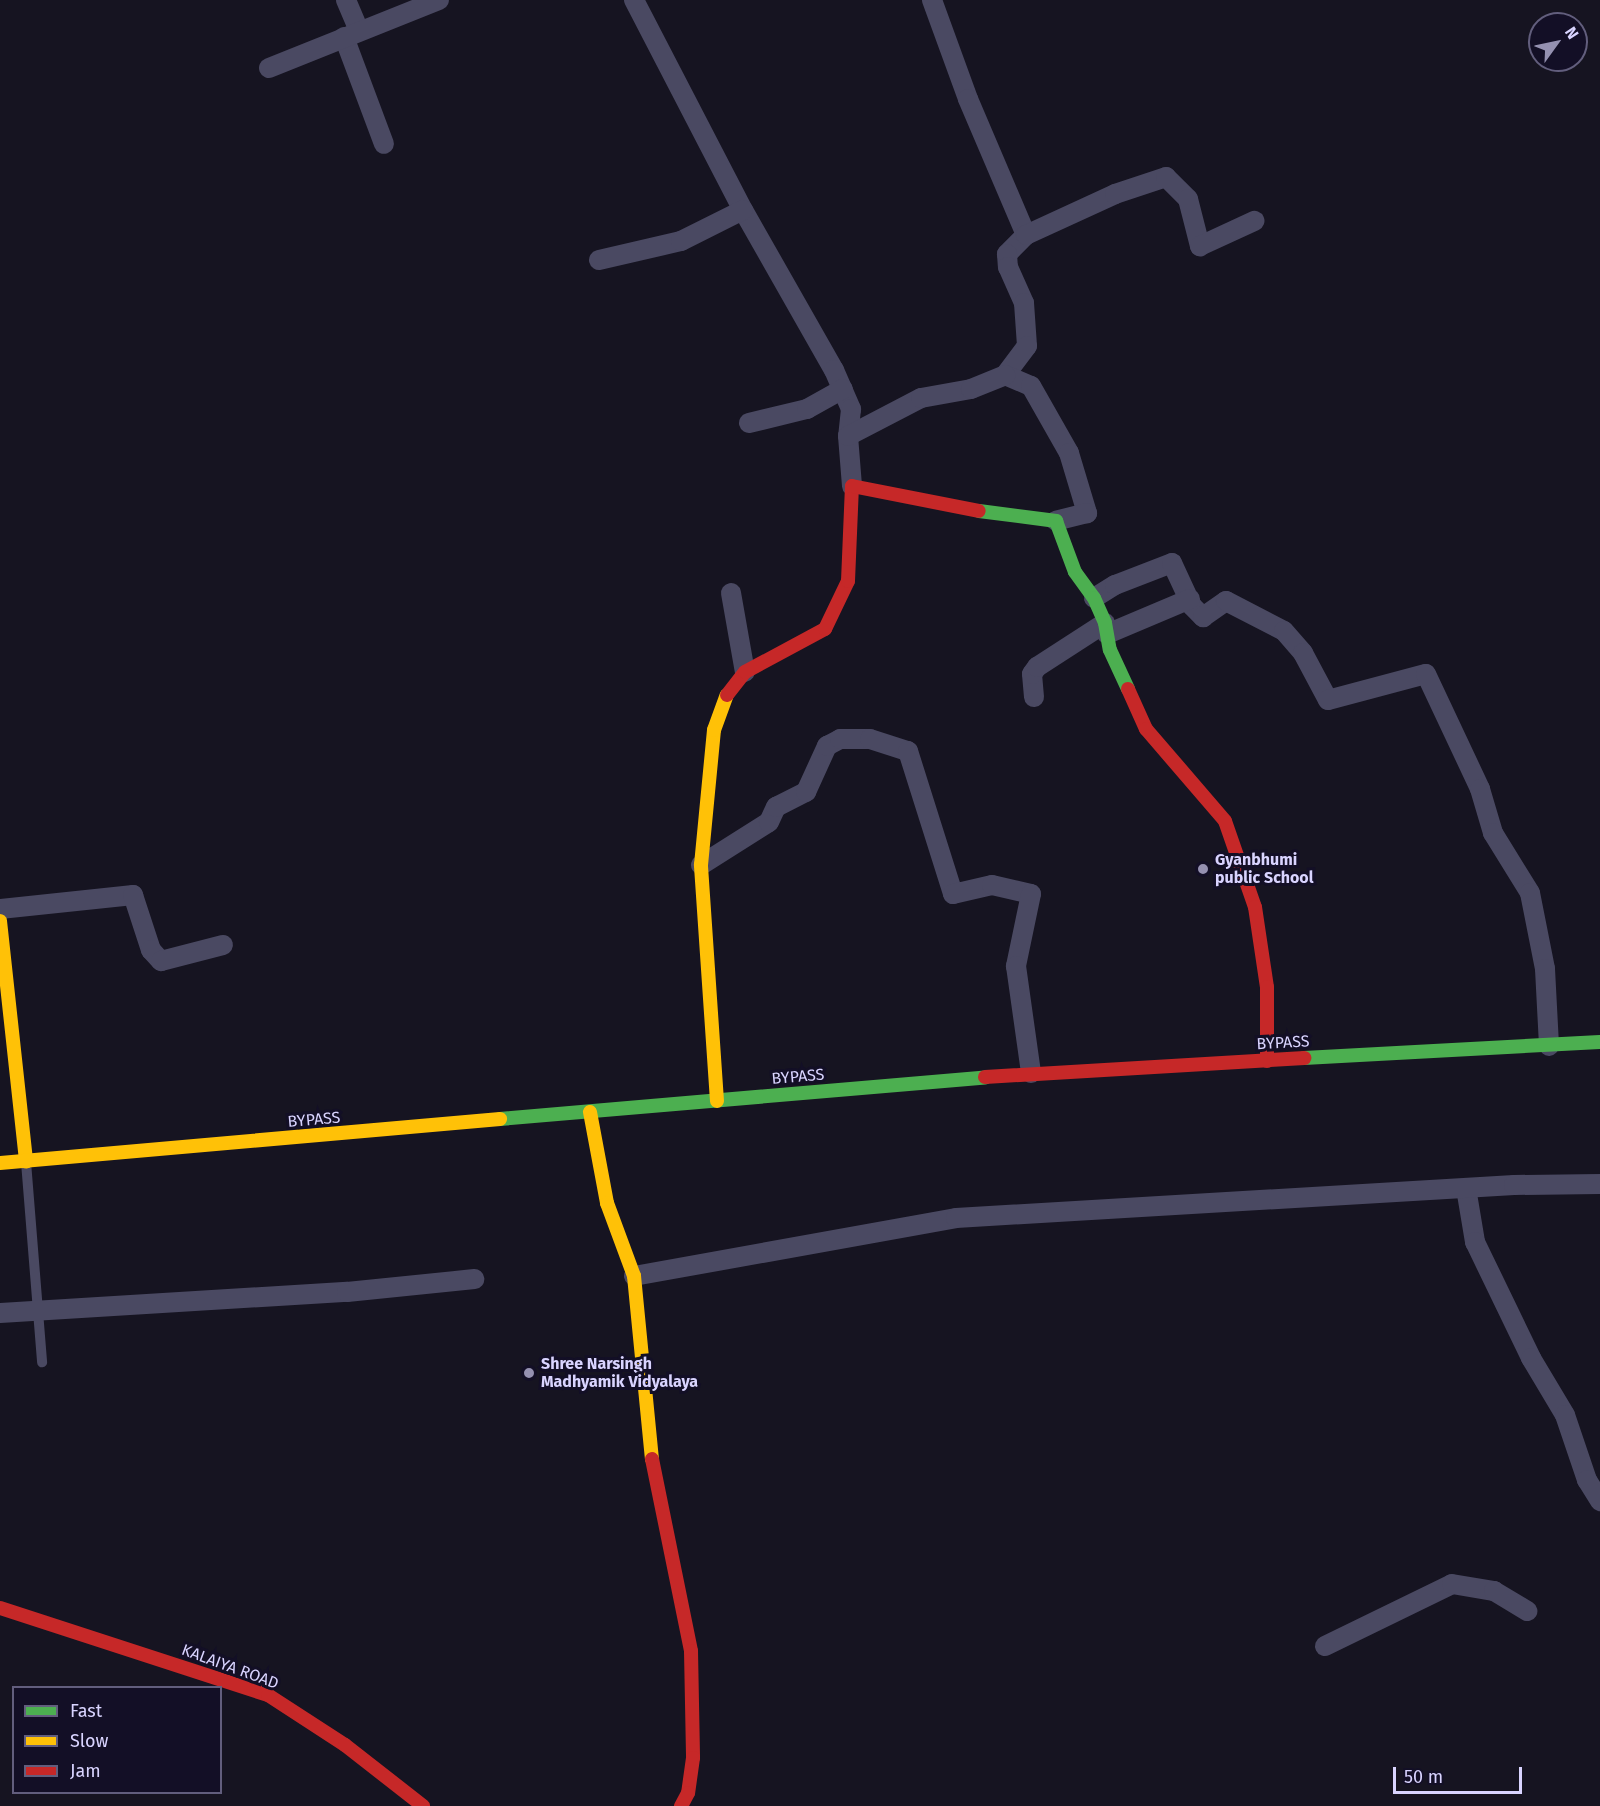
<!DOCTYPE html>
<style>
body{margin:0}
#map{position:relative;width:1600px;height:1806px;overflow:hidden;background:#161421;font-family:"Fira Sans",sans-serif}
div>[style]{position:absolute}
.lane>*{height:10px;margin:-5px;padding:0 5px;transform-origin:5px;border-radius:5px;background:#4a4962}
.street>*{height:20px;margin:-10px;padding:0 10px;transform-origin:10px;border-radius:10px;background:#4a4962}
.fast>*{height:14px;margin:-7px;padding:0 7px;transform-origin:7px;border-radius:7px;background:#4caf50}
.slow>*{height:14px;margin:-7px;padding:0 7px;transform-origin:7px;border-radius:7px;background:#ffc107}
.jam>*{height:14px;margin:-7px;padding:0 7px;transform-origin:7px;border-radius:7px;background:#c62828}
.dots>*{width:16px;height:16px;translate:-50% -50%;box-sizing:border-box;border:3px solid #130f26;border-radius:50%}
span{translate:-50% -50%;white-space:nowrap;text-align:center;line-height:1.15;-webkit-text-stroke:6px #130f26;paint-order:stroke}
.poi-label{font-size:16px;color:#d9d4ff;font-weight:700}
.left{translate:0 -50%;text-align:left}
.street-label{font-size:16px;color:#d9d4ff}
.legend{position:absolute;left:12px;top:1686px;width:210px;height:108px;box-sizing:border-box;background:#130f26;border:2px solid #625e7d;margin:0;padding:8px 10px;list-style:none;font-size:18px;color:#d9d4ff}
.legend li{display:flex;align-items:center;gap:12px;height:30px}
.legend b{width:30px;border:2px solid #625e7d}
.north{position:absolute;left:1528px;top:12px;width:60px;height:60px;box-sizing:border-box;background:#130f26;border:2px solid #625e7d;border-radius:50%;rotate:57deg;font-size:16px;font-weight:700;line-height:24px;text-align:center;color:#d9d4ff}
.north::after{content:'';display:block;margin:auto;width:21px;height:27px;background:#9591b1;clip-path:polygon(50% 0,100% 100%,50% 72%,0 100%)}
.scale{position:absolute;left:1393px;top:1767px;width:129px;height:27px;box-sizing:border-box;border:3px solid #d9d4ff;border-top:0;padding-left:8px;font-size:18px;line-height:21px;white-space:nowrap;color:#d9d4ff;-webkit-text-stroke:4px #130f26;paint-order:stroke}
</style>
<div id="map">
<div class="lane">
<div style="left:26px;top:1162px;width:201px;rotate:85.4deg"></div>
</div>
<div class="street">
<div style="left:346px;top:0;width:33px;rotate:67deg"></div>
<div style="left:634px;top:0;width:237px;rotate:62.6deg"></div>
<div style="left:743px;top:210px;width:184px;rotate:60.4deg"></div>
<div style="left:834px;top:370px;width:43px;rotate:66.4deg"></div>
<div style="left:851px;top:409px;width:27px;rotate:96deg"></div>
<div style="left:848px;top:436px;width:50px;rotate:85.4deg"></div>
<div style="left:932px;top:0;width:105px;rotate:70deg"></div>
<div style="left:968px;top:99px;width:148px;rotate:66.9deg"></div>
<div style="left:1026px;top:235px;width:27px;rotate:135deg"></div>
<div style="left:1007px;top:254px;width:13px;rotate:86deg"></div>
<div style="left:1008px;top:267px;width:39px;rotate:66deg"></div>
<div style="left:1024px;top:303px;width:43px;rotate:86deg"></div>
<div style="left:1027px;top:346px;width:36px;rotate:127deg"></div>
<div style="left:1005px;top:375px;width:28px;rotate:23deg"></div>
<div style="left:1031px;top:386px;width:77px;rotate:60.4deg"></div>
<div style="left:1069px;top:453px;width:63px;rotate:73.3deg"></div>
<div style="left:1087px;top:513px;width:32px;rotate:166deg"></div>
<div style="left:344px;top:37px;width:114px;rotate:69.5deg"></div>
<div style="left:269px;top:68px;width:183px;rotate:-21.8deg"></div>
<div style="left:1026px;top:235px;width:98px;rotate:-24.7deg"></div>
<div style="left:1115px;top:194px;width:54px;rotate:-18.4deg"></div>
<div style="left:1166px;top:177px;width:31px;rotate:45deg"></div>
<div style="left:1188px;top:199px;width:49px;rotate:75.7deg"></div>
<div style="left:1200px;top:246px;width:60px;rotate:-24.8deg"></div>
<div style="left:599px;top:260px;width:84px;rotate:-13deg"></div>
<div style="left:681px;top:241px;width:69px;rotate:-26.6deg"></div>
<div style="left:749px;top:423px;width:60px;rotate:-13.6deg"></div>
<div style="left:807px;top:409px;width:41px;rotate:-29.1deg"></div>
<div style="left:848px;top:436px;width:82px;rotate:-27.5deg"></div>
<div style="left:921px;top:398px;width:51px;rotate:-10.2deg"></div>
<div style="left:971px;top:389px;width:37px;rotate:-22deg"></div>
<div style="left:731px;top:593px;width:80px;rotate:80deg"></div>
<div style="left:1094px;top:598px;width:25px;rotate:-32deg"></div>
<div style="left:1115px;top:585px;width:61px;rotate:-21.1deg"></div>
<div style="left:1172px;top:563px;width:47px;rotate:65.1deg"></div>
<div style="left:1192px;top:606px;width:16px;rotate:45deg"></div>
<div style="left:1203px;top:617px;width:28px;rotate:-35deg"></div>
<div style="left:1226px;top:601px;width:65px;rotate:27.3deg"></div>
<div style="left:1284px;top:631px;width:29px;rotate:49deg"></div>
<div style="left:1303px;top:653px;width:53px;rotate:62deg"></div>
<div style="left:1328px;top:700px;width:101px;rotate:-14.9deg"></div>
<div style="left:1426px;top:674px;width:127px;rotate:64.8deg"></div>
<div style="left:1480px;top:789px;width:46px;rotate:73.5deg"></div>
<div style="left:1493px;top:833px;width:70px;rotate:58.3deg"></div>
<div style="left:1530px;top:893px;width:77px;rotate:78.8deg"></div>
<div style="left:1545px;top:969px;width:77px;rotate:87deg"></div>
<div style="left:1107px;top:634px;width:90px;rotate:-22.9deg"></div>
<div style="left:1034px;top:697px;width:23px;rotate:-95deg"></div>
<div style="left:1032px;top:674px;width:9px;rotate:-54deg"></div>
<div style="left:1037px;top:667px;width:81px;rotate:-32.9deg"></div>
<div style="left:701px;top:865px;width:80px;rotate:-32.3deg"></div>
<div style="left:769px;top:822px;width:17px;rotate:-65deg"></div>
<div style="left:776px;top:807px;width:34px;rotate:-27deg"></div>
<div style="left:806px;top:792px;width:51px;rotate:-65.5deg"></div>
<div style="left:827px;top:746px;width:15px;rotate:-28deg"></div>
<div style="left:840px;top:739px;width:30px"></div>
<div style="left:870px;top:739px;width:40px;rotate:18deg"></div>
<div style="left:908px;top:751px;width:150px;rotate:72.5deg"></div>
<div style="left:953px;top:894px;width:40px;rotate:-13deg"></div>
<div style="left:992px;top:885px;width:40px;rotate:13deg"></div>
<div style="left:1031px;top:894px;width:74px;rotate:101.8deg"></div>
<div style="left:1016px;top:966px;width:108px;rotate:82deg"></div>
<div style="left:0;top:909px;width:134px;rotate:-6deg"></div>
<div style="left:133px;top:895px;width:58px;rotate:71.9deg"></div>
<div style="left:151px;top:950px;width:15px;rotate:48deg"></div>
<div style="left:161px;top:961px;width:64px;rotate:-14.5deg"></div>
<div style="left:1466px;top:1188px;width:55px;rotate:80.5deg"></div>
<div style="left:1475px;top:1242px;width:129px;rotate:64.2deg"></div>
<div style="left:1531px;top:1358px;width:66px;rotate:59.2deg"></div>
<div style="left:1565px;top:1415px;width:69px;rotate:71.3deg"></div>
<div style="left:1587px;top:1480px;width:25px;rotate:58deg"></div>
<div style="left:634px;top:1276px;width:327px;rotate:-10.2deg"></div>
<div style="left:956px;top:1218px;width:559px;rotate:-3.38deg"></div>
<div style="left:1514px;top:1185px;width:86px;rotate:-0.7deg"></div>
<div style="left:0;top:1313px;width:348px;rotate:-3.5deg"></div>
<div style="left:347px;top:1292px;width:128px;rotate:-5.8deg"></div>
<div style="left:1325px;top:1646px;width:141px;rotate:-26deg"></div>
<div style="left:1452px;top:1584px;width:43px;rotate:9.5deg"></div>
<div style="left:1494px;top:1591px;width:39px;rotate:31deg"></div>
</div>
<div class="fast">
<div style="left:979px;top:511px;width:78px;rotate:7.4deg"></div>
<div style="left:1056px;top:521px;width:54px;rotate:69.6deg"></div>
<div style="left:1075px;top:572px;width:32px;rotate:54deg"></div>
<div style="left:1094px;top:598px;width:27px;rotate:66deg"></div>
<div style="left:1105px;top:623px;width:27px;rotate:80deg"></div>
<div style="left:1110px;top:650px;width:43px;rotate:65.2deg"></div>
<div style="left:1304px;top:1058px;width:296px;rotate:-3.1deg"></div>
<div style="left:500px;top:1119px;width:487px;rotate:-4.9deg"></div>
</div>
<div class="slow">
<div style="left:0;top:921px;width:242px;rotate:83.8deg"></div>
<div style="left:717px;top:1101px;width:237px;rotate:-93.9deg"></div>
<div style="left:701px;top:865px;width:136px;rotate:-84.5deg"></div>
<div style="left:714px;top:730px;width:37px;rotate:-70deg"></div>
<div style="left:590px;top:1112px;width:93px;rotate:79.4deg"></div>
<div style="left:607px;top:1203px;width:78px;rotate:69.7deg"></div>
<div style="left:634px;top:1276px;width:184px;rotate:84.4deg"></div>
<div style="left:0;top:1163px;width:502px;rotate:-5.03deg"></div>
</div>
<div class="jam">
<div style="left:1128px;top:689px;width:44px;rotate:65.8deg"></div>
<div style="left:1146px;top:729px;width:121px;rotate:49.3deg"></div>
<div style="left:1225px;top:821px;width:91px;rotate:70.8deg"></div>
<div style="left:1255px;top:907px;width:81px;rotate:81.5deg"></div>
<div style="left:1267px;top:987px;width:74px;rotate:90deg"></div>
<div style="left:727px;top:695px;width:29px;rotate:-52deg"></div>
<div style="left:745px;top:672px;width:91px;rotate:-28.3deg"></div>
<div style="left:825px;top:629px;width:53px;rotate:-64.4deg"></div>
<div style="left:848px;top:581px;width:95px;rotate:-87.6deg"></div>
<div style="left:852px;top:486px;width:129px;rotate:11.1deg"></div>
<div style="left:985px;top:1077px;width:320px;rotate:-3.4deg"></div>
<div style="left:652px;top:1459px;width:196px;rotate:78.5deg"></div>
<div style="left:691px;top:1651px;width:107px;rotate:88.9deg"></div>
<div style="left:693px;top:1758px;width:35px;rotate:98deg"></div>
<div style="left:688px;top:1793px;width:15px;rotate:118deg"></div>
<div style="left:0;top:1608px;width:282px;rotate:18deg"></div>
<div style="left:268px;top:1695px;width:92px;rotate:33deg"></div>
<div style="left:345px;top:1745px;width:99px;rotate:38deg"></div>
</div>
<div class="dots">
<div style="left:1203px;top:869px;background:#9591b1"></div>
<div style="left:529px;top:1373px;background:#9591b1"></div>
</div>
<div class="poi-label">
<span class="left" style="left:1215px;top:869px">Gyanbhumi<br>public School</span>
<span class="left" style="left:541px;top:1373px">Shree Narsingh<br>Madhyamik Vidyalaya</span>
</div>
<div class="street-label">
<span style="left:1283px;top:1043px;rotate:-3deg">BYPASS</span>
<span style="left:798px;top:1077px;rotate:-5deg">BYPASS</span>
<span style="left:314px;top:1120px;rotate:-5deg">BYPASS</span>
<span style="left:230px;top:1667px;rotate:20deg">KALAIYA ROAD</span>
</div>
<ul class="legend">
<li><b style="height:8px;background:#4caf50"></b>Fast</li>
<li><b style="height:8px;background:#ffc107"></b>Slow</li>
<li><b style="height:8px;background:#c62828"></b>Jam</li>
</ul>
<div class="north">N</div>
<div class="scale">50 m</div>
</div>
